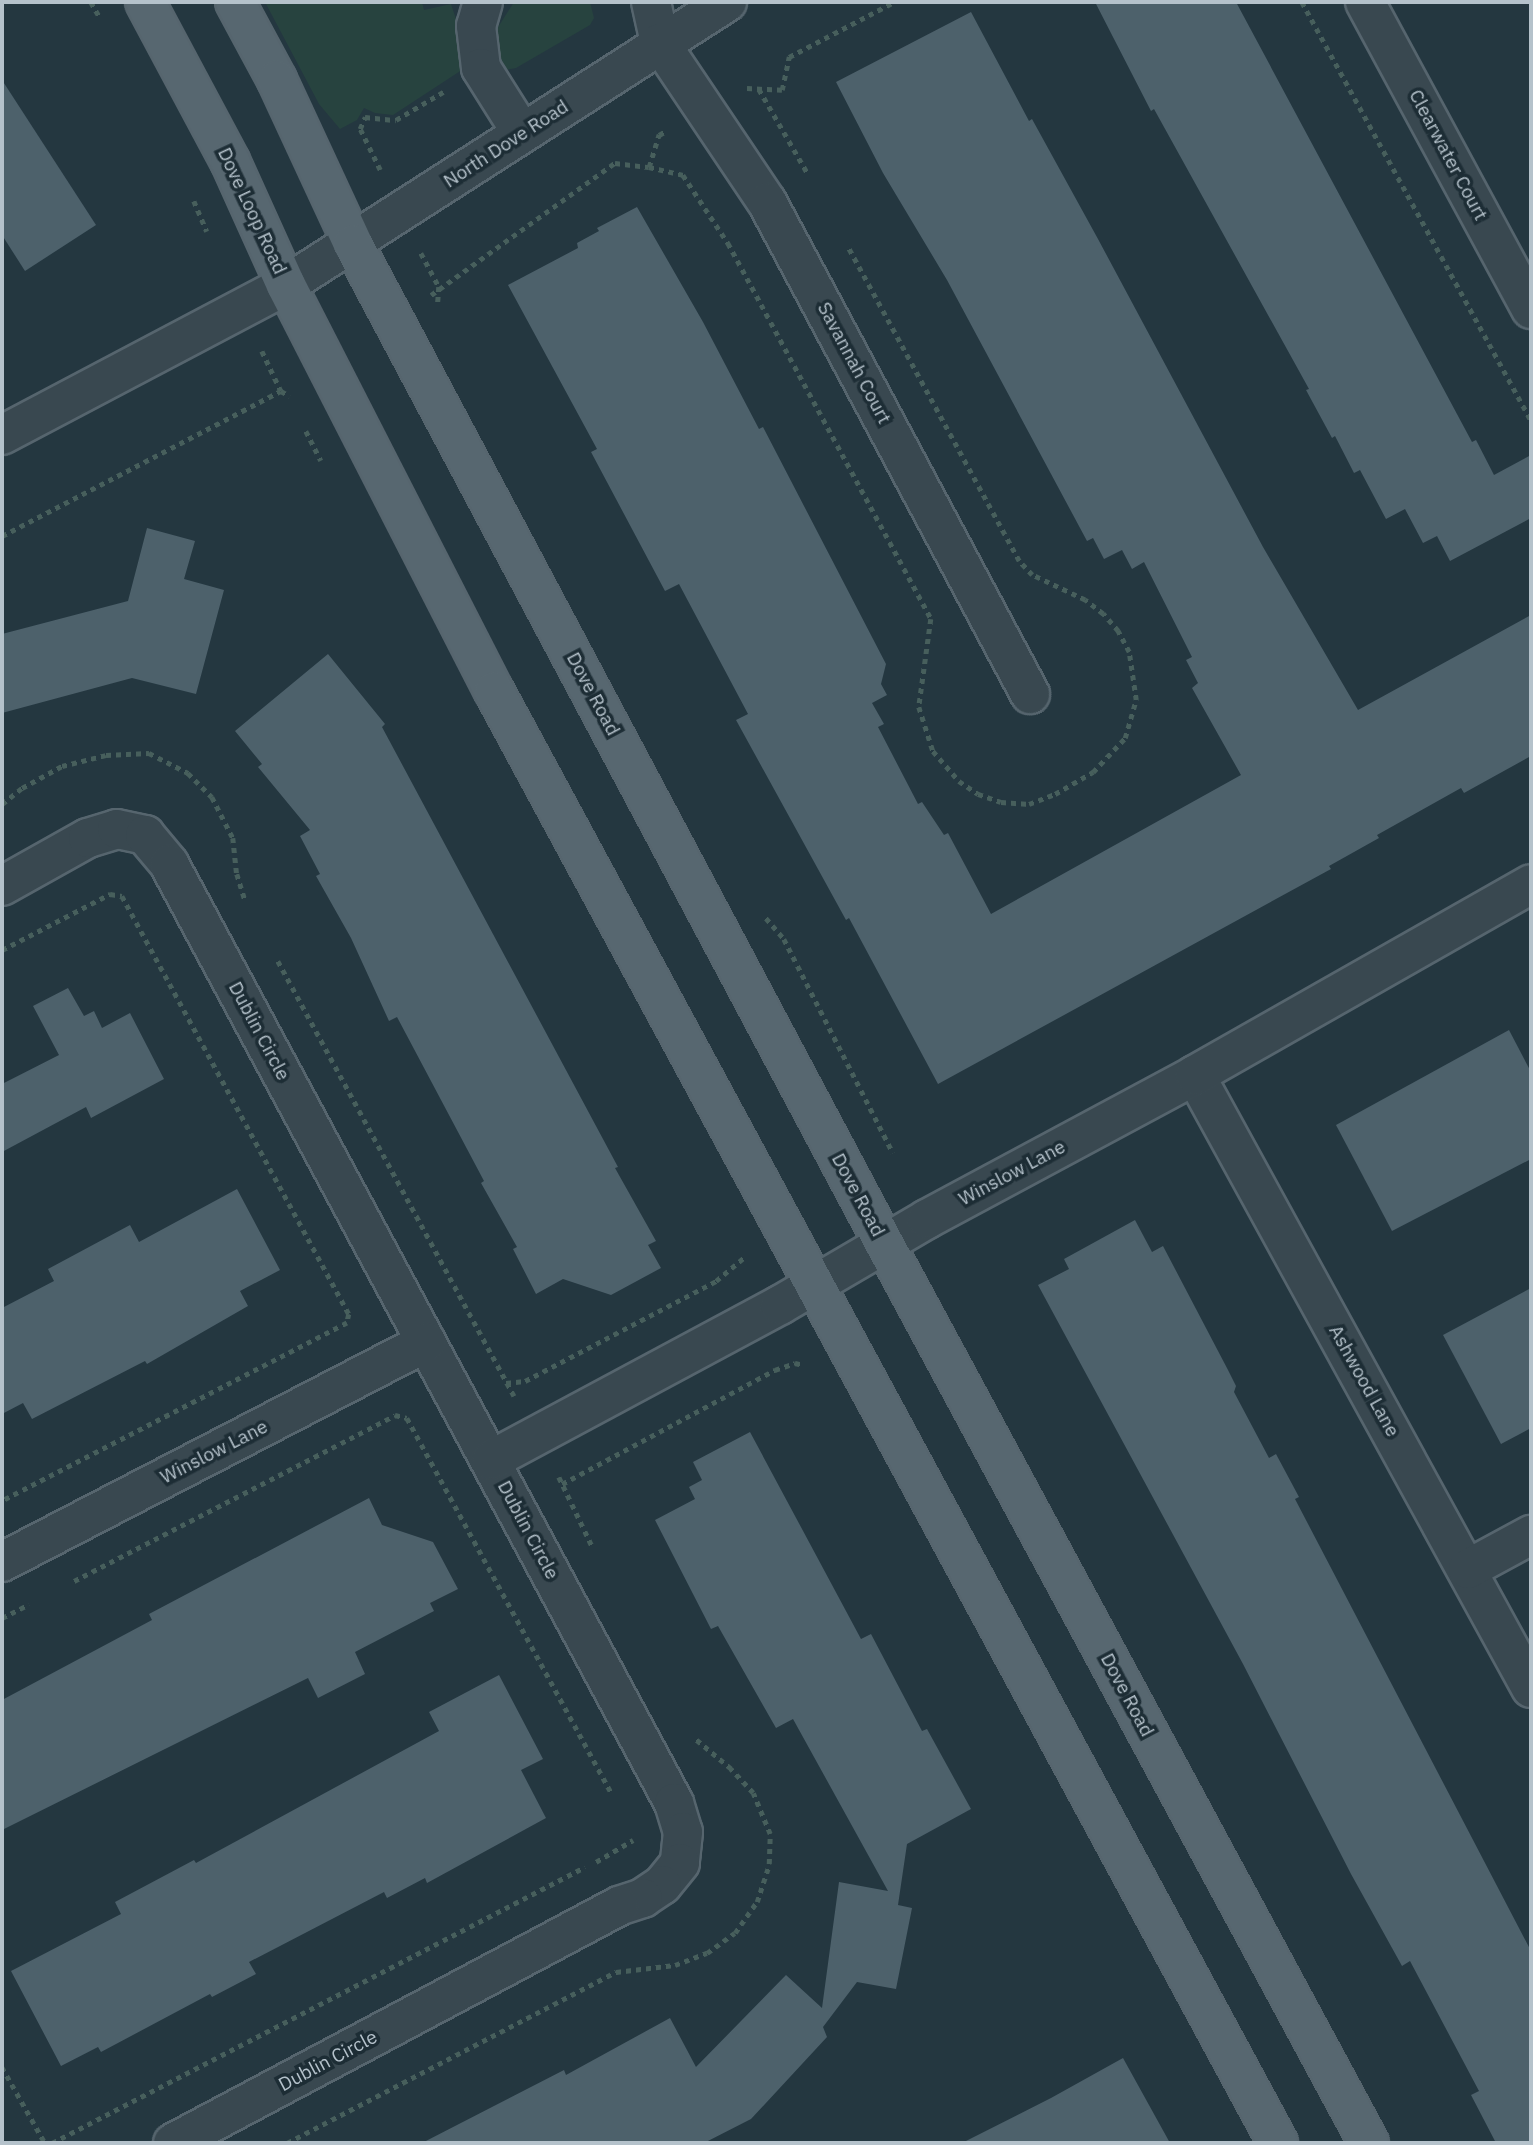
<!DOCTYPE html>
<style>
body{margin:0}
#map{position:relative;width:1533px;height:2145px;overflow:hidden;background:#243740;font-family:"IBM Plex Sans",sans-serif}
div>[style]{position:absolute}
.green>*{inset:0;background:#27433f}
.building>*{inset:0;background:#4d616b}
.path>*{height:4.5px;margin-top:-2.25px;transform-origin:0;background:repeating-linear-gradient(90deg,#475f5c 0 5px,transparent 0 10px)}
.roads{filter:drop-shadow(2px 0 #56656e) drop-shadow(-2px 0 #56656e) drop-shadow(0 2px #56656e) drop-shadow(0 -2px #56656e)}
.minor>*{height:38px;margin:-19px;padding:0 19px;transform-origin:19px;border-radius:19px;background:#394850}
.major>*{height:38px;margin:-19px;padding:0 19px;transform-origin:19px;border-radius:19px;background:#576770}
span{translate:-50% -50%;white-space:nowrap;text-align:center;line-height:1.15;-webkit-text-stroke:7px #1d2d35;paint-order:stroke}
.street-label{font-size:19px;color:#b5c2cb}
.frame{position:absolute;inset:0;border:4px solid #b5c2cb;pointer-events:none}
</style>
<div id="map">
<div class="green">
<div style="clip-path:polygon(265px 2px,422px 2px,424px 10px,451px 4px,471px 64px,393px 115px,375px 113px,364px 108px,357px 120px,340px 129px,319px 104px)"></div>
<div style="clip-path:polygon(514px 2px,590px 2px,594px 18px,590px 25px,516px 68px,506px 70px,498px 67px,493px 35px)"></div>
</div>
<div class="building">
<div style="clip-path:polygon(1095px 2px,1236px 2px,1472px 442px,1476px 440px,1494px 475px,1531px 455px,1531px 518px,1450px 561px,1437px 536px,1423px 543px,1405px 509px,1386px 519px,1360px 470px,1354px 473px,1335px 436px,1332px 438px,1306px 390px,1309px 389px,1154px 109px,1151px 111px)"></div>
<div style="clip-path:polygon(971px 12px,1029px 121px,1032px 119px,1098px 239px,1263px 547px,1358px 710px,1531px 615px,1531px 756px,1464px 793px,1461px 788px,1377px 835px,1379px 838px,1329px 866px,1331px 869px,938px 1084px,849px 918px,846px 920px,736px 720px,748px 714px,679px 584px,665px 591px,591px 452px,597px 449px,508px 285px,578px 248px,577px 243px,599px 231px,597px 228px,637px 207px,703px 322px,759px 429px,763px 427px,886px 664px,881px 684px,887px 695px,872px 703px,884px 724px,878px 727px,918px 804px,922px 802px,944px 835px,948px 833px,991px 914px,1241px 775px,1192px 688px,1198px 683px,1186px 660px,1192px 657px,1144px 562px,1132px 569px,1122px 550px,1104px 559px,1093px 538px,1087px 541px,947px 280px,883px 173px,836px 82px)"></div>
<div style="clip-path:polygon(2px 80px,96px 225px,25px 271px,2px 235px)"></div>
<div style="clip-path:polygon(147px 528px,195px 541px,184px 579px,224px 590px,196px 694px,132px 678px,2px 713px,2px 634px,128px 601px)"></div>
<div style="clip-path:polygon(328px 654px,385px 724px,382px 727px,618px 1167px,615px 1168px,656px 1241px,648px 1245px,661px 1268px,611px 1295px,563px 1279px,536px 1294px,513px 1249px,517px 1247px,481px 1183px,484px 1181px,397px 1017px,389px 1021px,351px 938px,316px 876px,320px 874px,300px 836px,310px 830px,258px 767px,262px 764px,235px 731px)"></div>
<div style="clip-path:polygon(68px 988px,84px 1016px,94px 1011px,102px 1028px,130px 1013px,164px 1079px,91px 1118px,86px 1107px,2px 1152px,2px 1084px,59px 1055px,33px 1006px)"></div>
<div style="clip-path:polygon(1509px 1030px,1531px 1072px,1531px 1159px,1392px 1231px,1336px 1125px)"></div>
<div style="clip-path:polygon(237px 1189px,280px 1270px,240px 1291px,248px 1306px,147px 1364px,145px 1361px,32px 1419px,23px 1403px,2px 1414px,2px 1308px,54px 1281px,48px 1269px,130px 1225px,139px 1242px)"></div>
<div style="clip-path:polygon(1135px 1220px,1152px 1252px,1163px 1246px,1228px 1370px,1236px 1386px,1234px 1392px,1269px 1458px,1276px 1454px,1299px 1497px,1295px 1499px,1531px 1951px,1531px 2143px,1496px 2143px,1471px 2095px,1479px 2091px,1410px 1961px,1402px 1966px,1351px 1874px,1243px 1664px,1038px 1285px,1069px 1269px,1064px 1259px)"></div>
<div style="clip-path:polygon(1531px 1288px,1531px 1428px,1501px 1444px,1443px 1335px)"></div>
<div style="clip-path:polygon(750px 1432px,861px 1639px,871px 1634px,922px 1731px,927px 1729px,971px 1809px,907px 1844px,898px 1905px,912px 1908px,896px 1989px,857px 1982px,823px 2027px,827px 2037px,751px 2119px,704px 2143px,422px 2143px,564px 2070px,566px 2075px,670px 2018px,696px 2067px,786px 1975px,822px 2008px,839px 1882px,888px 1891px,793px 1719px,776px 1728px,718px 1626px,711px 1629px,655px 1520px,695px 1499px,689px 1487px,702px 1480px,693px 1462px)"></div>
<div style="clip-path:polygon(369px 1498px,382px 1525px,433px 1542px,458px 1589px,430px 1603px,434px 1611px,355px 1652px,365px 1674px,318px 1698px,308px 1678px,2px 1830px,2px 1700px,152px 1620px,149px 1614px)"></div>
<div style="clip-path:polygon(499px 1675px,543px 1759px,521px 1770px,546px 1818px,427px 1883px,425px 1878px,387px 1898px,384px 1892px,249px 1962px,256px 1974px,212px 1997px,210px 1994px,101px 2052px,98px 2047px,61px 2066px,11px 1971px,121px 1914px,115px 1902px,194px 1860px,196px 1863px,439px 1731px,429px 1712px)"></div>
<div style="clip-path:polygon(1123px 2058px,1170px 2143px,962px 2143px,1051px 2098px)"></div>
</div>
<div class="path">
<div style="left:91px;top:2px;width:16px;rotate:60deg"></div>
<div style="left:1302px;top:2px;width:477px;rotate:61.3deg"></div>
<div style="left:747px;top:88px;width:35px;rotate:3deg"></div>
<div style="left:782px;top:90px;width:34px;rotate:-78deg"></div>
<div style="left:789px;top:57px;width:119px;rotate:-27.6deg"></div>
<div style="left:759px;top:89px;width:98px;rotate:60deg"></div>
<div style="left:649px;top:167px;width:35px;rotate:13deg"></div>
<div style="left:683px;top:175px;width:82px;rotate:56.5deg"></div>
<div style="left:728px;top:243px;width:427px;rotate:61.6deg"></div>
<div style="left:931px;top:619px;width:89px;rotate:97.8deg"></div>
<div style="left:919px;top:707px;width:46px;rotate:72.3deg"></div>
<div style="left:933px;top:751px;width:40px;rotate:49deg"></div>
<div style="left:959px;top:781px;width:23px;rotate:34deg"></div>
<div style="left:978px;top:794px;width:24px;rotate:19deg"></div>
<div style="left:1001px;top:802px;width:28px;rotate:4deg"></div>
<div style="left:1029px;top:804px;width:28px;rotate:-21deg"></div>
<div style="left:1055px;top:794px;width:44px;rotate:-30.1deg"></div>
<div style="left:1093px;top:772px;width:47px;rotate:-46.7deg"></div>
<div style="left:1125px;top:738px;width:40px;rotate:-74deg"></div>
<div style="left:1136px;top:700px;width:49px;rotate:-98.3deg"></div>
<div style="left:1129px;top:652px;width:24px;rotate:-118deg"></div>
<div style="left:1118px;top:631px;width:23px;rotate:-131deg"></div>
<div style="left:1103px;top:614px;width:23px;rotate:-142deg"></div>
<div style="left:1085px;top:600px;width:59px;rotate:-154.7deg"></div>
<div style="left:1032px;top:575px;width:19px;rotate:-133deg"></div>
<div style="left:1019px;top:561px;width:359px;rotate:-118.6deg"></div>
<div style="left:380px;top:170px;width:46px;rotate:-116deg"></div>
<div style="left:360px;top:129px;width:13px;rotate:-67deg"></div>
<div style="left:365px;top:117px;width:31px;rotate:6deg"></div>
<div style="left:396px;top:120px;width:55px;rotate:-30.8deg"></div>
<div style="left:194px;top:201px;width:33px;rotate:67deg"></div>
<div style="left:421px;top:253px;width:38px;rotate:62deg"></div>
<div style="left:439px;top:287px;width:16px;rotate:94deg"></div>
<div style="left:431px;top:295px;width:226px;rotate:-35.7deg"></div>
<div style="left:615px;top:163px;width:34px;rotate:7deg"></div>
<div style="left:649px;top:167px;width:34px;rotate:-73deg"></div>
<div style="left:659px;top:135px;width:8px;rotate:-30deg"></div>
<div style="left:262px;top:351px;width:44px;rotate:64.6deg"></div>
<div style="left:306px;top:431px;width:33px;rotate:63deg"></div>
<div style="left:2px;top:536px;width:314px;rotate:-27.5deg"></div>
<div style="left:281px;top:391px;width:10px;rotate:29deg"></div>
<div style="left:2px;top:804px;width:26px;rotate:-39deg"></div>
<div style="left:22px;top:788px;width:46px;rotate:-28.8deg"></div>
<div style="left:62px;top:766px;width:45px;rotate:-14deg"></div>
<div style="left:106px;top:755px;width:43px;rotate:-2.7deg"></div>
<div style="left:149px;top:753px;width:44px;rotate:27.1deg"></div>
<div style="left:188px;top:773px;width:34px;rotate:45deg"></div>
<div style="left:212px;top:797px;width:46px;rotate:62.9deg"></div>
<div style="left:233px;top:838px;width:36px;rotate:84deg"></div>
<div style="left:237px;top:874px;width:28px;rotate:73deg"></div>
<div style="left:766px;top:918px;width:28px;rotate:49deg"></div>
<div style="left:784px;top:939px;width:240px;rotate:63deg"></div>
<div style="left:2px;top:950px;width:122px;rotate:-27.4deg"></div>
<div style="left:110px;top:894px;width:12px;rotate:9deg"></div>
<div style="left:122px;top:896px;width:476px;rotate:61.5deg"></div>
<div style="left:349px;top:1314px;width:9px;rotate:103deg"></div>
<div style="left:347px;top:1323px;width:388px;rotate:152.7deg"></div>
<div style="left:278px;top:961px;width:495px;rotate:61.5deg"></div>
<div style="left:506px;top:1383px;width:19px;rotate:-6deg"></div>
<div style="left:525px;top:1381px;width:216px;rotate:-27.6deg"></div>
<div style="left:716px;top:1281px;width:39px;rotate:-40deg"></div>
<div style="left:559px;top:1477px;width:79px;rotate:64.4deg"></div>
<div style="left:562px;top:1484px;width:242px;rotate:-28.2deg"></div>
<div style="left:775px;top:1370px;width:21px;rotate:-19deg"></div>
<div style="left:795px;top:1363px;width:9px;rotate:13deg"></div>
<div style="left:74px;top:1581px;width:361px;rotate:-27.3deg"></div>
<div style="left:395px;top:1415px;width:12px;rotate:14deg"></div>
<div style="left:407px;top:1418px;width:426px;rotate:61.4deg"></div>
<div style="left:2px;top:1618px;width:30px;rotate:-27deg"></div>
<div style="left:596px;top:1862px;width:43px;rotate:-30.7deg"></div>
<div style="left:2px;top:2067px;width:87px;rotate:60.5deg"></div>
<div style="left:52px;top:2143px;width:600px;rotate:-27.38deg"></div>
<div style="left:287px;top:2143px;width:371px;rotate:-27.5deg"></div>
<div style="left:616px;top:1972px;width:59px;rotate:-6.8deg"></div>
<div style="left:675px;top:1965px;width:34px;rotate:-21deg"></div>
<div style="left:707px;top:1953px;width:34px;rotate:-36deg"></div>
<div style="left:735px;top:1933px;width:38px;rotate:-55deg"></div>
<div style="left:757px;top:1902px;width:40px;rotate:-72deg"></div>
<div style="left:769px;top:1864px;width:30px;rotate:-88deg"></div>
<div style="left:770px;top:1834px;width:44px;rotate:-112.5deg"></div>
<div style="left:753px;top:1793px;width:33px;rotate:-133deg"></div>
<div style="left:731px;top:1769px;width:47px;rotate:-140.2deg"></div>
</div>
<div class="roads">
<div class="minor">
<div style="left:483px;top:2px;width:25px;rotate:106deg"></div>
<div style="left:476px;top:26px;width:42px;rotate:83.2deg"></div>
<div style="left:481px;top:68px;width:77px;rotate:57.8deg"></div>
<div style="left:651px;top:2px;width:42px;rotate:77.6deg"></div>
<div style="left:660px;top:43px;width:192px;rotate:56.1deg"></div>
<div style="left:767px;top:202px;width:558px;rotate:61.87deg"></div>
<div style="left:1365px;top:2px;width:349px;rotate:61.6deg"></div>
<div style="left:2px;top:435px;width:321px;rotate:-27.8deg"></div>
<div style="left:286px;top:285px;width:524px;rotate:-32.69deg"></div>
<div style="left:2px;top:886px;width:98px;rotate:-29.2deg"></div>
<div style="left:88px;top:838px;width:30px;rotate:-17deg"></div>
<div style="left:117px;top:829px;width:29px;rotate:12deg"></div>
<div style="left:145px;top:835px;width:38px;rotate:50deg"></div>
<div style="left:169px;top:864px;width:1066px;rotate:61.73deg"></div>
<div style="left:674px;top:1803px;width:30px;rotate:73deg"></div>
<div style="left:683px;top:1832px;width:31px;rotate:96deg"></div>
<div style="left:680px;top:1863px;width:28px;rotate:129deg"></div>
<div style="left:662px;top:1885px;width:23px;rotate:146deg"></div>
<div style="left:643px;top:1898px;width:25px;rotate:162deg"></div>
<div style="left:619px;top:1906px;width:505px;rotate:152.01deg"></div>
<div style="left:1195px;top:1075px;width:699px;rotate:61.27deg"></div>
<div style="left:491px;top:1460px;width:328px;rotate:-28.2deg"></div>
<div style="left:780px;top:1305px;width:170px;rotate:-30.3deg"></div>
<div style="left:927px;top:1219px;width:304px;rotate:-28.2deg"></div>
<div style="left:1195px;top:1075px;width:386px;rotate:-29.6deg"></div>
<div style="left:2px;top:1562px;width:478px;rotate:-27.4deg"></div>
<div style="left:1468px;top:1569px;width:72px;rotate:-28.4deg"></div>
</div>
<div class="major">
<div style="left:145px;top:2px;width:180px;rotate:61.9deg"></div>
<div style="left:230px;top:161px;width:136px;rotate:65.7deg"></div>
<div style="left:286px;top:285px;width:456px;rotate:62.9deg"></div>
<div style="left:494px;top:691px;width:1650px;rotate:61.63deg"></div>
<div style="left:235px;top:2px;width:89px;rotate:61.7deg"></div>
<div style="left:277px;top:80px;width:181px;rotate:65.1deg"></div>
<div style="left:353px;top:244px;width:1131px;rotate:62.01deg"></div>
<div style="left:884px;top:1243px;width:1022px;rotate:61.68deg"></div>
</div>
</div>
<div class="street-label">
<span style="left:506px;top:144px;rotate:-33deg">North Dove Road</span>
<span style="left:1448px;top:155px;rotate:62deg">Clearwater Court</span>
<span style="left:252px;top:211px;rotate:65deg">Dove Loop Road</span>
<span style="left:854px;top:363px;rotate:62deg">Savannah Court</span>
<span style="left:593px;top:694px;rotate:62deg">Dove Road</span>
<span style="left:259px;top:1031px;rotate:62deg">Dublin Circle</span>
<span style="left:1012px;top:1173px;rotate:-28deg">Winslow Lane</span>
<span style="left:858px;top:1195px;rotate:62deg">Dove Road</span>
<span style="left:1364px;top:1381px;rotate:61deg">Ashwood Lane</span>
<span style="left:214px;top:1452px;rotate:-27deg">Winslow Lane</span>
<span style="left:528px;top:1530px;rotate:62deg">Dublin Circle</span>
<span style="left:1127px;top:1695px;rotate:62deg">Dove Road</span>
<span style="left:328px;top:2061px;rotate:-28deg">Dublin Circle</span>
</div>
<div class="frame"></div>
</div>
